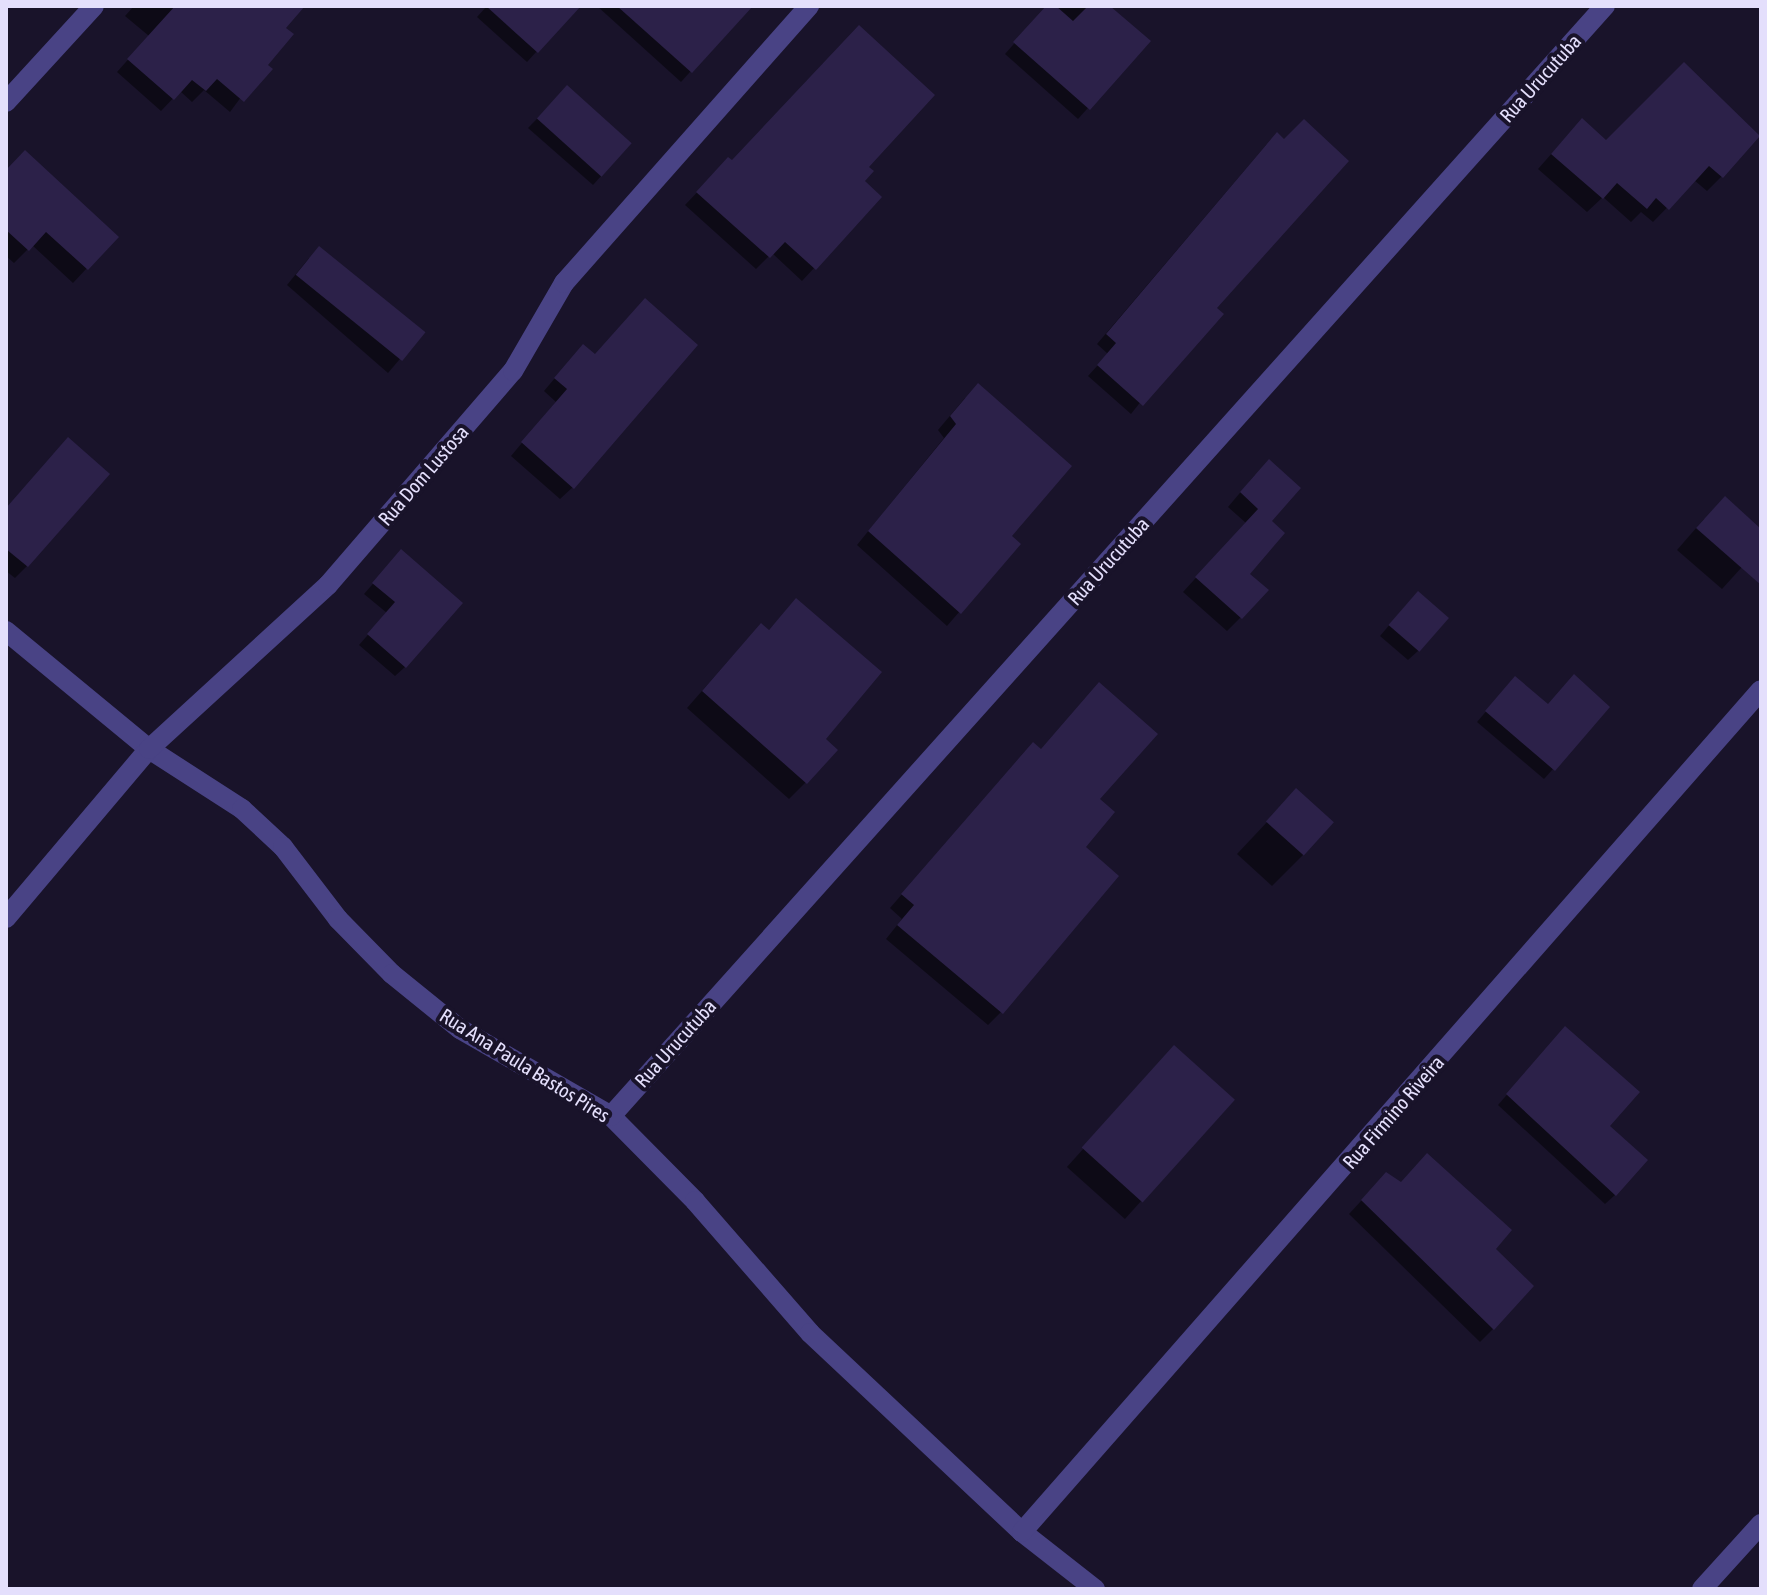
<!DOCTYPE html>
<style>
body{margin:0}
#map{position:relative;width:1767px;height:1595px;overflow:hidden;background:#19132a;font-family:"Asap Condensed",sans-serif}
div>[style]{position:absolute}
.shadow>*{inset:0;background:#0007;transform-origin:0 0}
.building>*{inset:0;background:#2c2149;transform-origin:0 0}
.street>*{height:20px;margin:-10px;padding:0 10px;transform-origin:10px;border-radius:10px;background:#494385}
span{translate:-50% -50%;white-space:nowrap;text-align:center;line-height:1.15;-webkit-text-stroke:8px #19132a;paint-order:stroke}
.street-label{font-size:20px;color:#e4dffc}
.frame{position:absolute;inset:0;border:8px solid #e4dffc;pointer-events:none}
</style>
<div id="map">
<div class="shadow">
<div style="clip-path:polygon(134px 6px,272px 6px,283px 28px,265px 65px,230px 112px,204px 90px,192px 102px,180px 91px,161px 111px,117px 72px,149px 36px,125px 16px)"></div>
<div style="clip-path:polygon(487px 6px,578px 6px,527px 62px,477px 17px)"></div>
<div style="clip-path:polygon(597px 6px,749px 6px,681px 82px)"></div>
<div style="clip-path:polygon(1047px 6px,1106px 6px,1148px 41px,1078px 119px,1005px 54px)"></div>
<div style="clip-path:polygon(1684px 65px,1722px 176px,1707px 191px,1694px 180px,1653px 222px,1641px 212px,1631px 222px,1603px 197px,1587px 212px,1538px 169px,1568px 135px,1607px 143px)"></div>
<div style="clip-path:polygon(567px 88px,602px 175px,593px 185px,528px 128px)"></div>
<div style="clip-path:polygon(1267px 144px,1214px 309px,1131px 414px,1088px 376px,1108px 354px,1097px 344px)"></div>
<div style="clip-path:polygon(728px 160px,866px 167px,862px 181px,880px 197px,802px 281px,772px 253px,756px 269px,685px 205px)"></div>
<div style="clip-path:polygon(6px 172px,116px 237px,73px 283px,32px 245px,14px 263px,6px 256px)"></div>
<div style="clip-path:polygon(309px 258px,422px 333px,388px 373px,287px 285px)"></div>
<div style="clip-path:polygon(571px 359px,573px 487px,560px 499px,511px 456px,556px 402px,544px 391px)"></div>
<div style="clip-path:polygon(965px 398px,1009px 536px,1018px 544px,947px 626px,857px 545px,944px 438px,938px 430px)"></div>
<div style="clip-path:polygon(1255px 475px,1269px 521px,1248px 574px,1241px 617px,1227px 631px,1183px 592px,1246px 523px,1228px 507px)"></div>
<div style="clip-path:polygon(6px 509px,27px 566px,15px 578px,6px 571px)"></div>
<div style="clip-path:polygon(1704px 519px,1761px 532px,1761px 546px,1722px 589px,1677px 550px)"></div>
<div style="clip-path:polygon(392px 562px,405px 667px,395px 676px,359px 645px,387px 613px,364px 594px)"></div>
<div style="clip-path:polygon(1408px 603px,1418px 651px,1408px 660px,1380px 636px)"></div>
<div style="clip-path:polygon(780px 618px,823px 739px,806px 782px,789px 799px,687px 708px,744px 643px,767px 632px)"></div>
<div style="clip-path:polygon(1506px 688px,1553px 769px,1544px 779px,1477px 722px)"></div>
<div style="clip-path:polygon(1021px 757px,1097px 799px,1084px 847px,1001px 1012px,988px 1025px,886px 939px,902px 919px,890px 908px)"></div>
<div style="clip-path:polygon(1296px 791px,1303px 855px,1272px 886px,1237px 854px)"></div>
<div style="clip-path:polygon(1556px 1038px,1615px 1195px,1605px 1204px,1498px 1105px)"></div>
<div style="left:1174px;top:1048px;width:78px;height:160px;rotate:42deg"></div>
<div style="clip-path:polygon(1373px 1188px,1493px 1249px,1493px 1329px,1480px 1342px,1349px 1214px)"></div>
</div>
<div class="building">
<div style="clip-path:polygon(175px 6px,305px 6px,286px 28px,294px 34px,268px 65px,273px 69px,244px 102px,217px 79px,206px 91px,192px 80px,174px 100px,127px 59px)"></div>
<div style="clip-path:polygon(486px 6px,581px 6px,538px 53px)"></div>
<div style="clip-path:polygon(617px 6px,753px 6px,692px 73px)"></div>
<div style="clip-path:polygon(1046px 6px,1056px 6px,1073px 21px,1088px 6px,1110px 6px,1151px 41px,1090px 110px,1013px 42px)"></div>
<div style="clip-path:polygon(859px 25px,935px 95px,869px 167px,874px 171px,865px 181px,882px 197px,816px 270px,785px 242px,770px 258px,696px 192px,728px 157px,732px 160px)"></div>
<div style="clip-path:polygon(1684px 62px,1760px 136px,1723px 178px,1709px 166px,1669px 210px,1656px 198px,1647px 209px,1617px 183px,1603px 199px,1551px 154px,1582px 118px,1606px 140px)"></div>
<div style="left:567px;top:85px;width:87px;height:45px;rotate:42deg"></div>
<div style="clip-path:polygon(1304px 119px,1349px 161px,1217px 308px,1224px 314px,1143px 406px,1097px 365px,1116px 343px,1106px 334px,1277px 132px,1284px 139px)"></div>
<div style="clip-path:polygon(25px 150px,119px 237px,88px 270px,46px 232px,29px 251px,6px 230px,6px 170px)"></div>
<div style="left:319px;top:246px;width:137px;height:37px;rotate:39deg"></div>
<div style="clip-path:polygon(645px 298px,698px 345px,574px 489px,521px 442px,567px 389px,554px 378px,583px 344px,595px 354px)"></div>
<div style="clip-path:polygon(978px 383px,1072px 466px,1012px 536px,1021px 544px,961px 614px,868px 531px,956px 424px,950px 416px)"></div>
<div style="clip-path:polygon(68px 437px,110px 474px,28px 567px,6px 549px,6px 508px)"></div>
<div style="clip-path:polygon(1269px 459px,1301px 488px,1272px 521px,1285px 533px,1250px 574px,1269px 590px,1242px 619px,1195px 577px,1258px 509px,1240px 492px)"></div>
<div style="clip-path:polygon(1725px 496px,1761px 529px,1761px 585px,1696px 528px)"></div>
<div style="clip-path:polygon(401px 549px,463px 603px,406px 668px,367px 634px,395px 602px,372px 583px)"></div>
<div style="left:1418px;top:591px;width:41px;height:45px;rotate:41deg"></div>
<div style="clip-path:polygon(796px 598px,882px 672px,826px 739px,838px 750px,807px 784px,702px 691px,761px 623px,769px 630px)"></div>
<div style="clip-path:polygon(1574px 674px,1610px 707px,1555px 771px,1485px 711px,1515px 676px,1548px 704px)"></div>
<div style="clip-path:polygon(1099px 682px,1158px 734px,1100px 799px,1115px 812px,1086px 847px,1119px 876px,1003px 1014px,897px 925px,914px 905px,901px 894px,1033px 742px,1041px 749px)"></div>
<div style="left:1296px;top:788px;width:51px;height:45px;rotate:42deg"></div>
<div style="clip-path:polygon(1565px 1026px,1640px 1092px,1610px 1126px,1648px 1160px,1616px 1196px,1506px 1094px)"></div>
<div style="left:1174px;top:1045px;width:82px;height:138px;rotate:42deg"></div>
<div style="clip-path:polygon(1427px 1153px,1512px 1230px,1496px 1249px,1534px 1286px,1494px 1330px,1361px 1200px,1386px 1172px,1401px 1182px)"></div>
</div>
<div class="street">
<div style="left:6px;top:102px;width:130px;rotate:-47.5deg"></div>
<div style="left:6px;top:631px;width:185px;rotate:39.5deg"></div>
<div style="left:149px;top:749px;width:111px;rotate:32.8deg"></div>
<div style="left:242px;top:809px;width:56px;rotate:42.8deg"></div>
<div style="left:283px;top:847px;width:91px;rotate:52.6deg"></div>
<div style="left:338px;top:919px;width:77px;rotate:45.5deg"></div>
<div style="left:392px;top:974px;width:87px;rotate:39deg"></div>
<div style="left:460px;top:1029px;width:174px;rotate:29.9deg"></div>
<div style="left:611px;top:1116px;width:120px;rotate:45.3deg"></div>
<div style="left:695px;top:1201px;width:175px;rotate:48.9deg"></div>
<div style="left:810px;top:1333px;width:291px;rotate:43.2deg"></div>
<div style="left:1022px;top:1532px;width:93px;rotate:38deg"></div>
<div style="left:6px;top:918px;width:221px;rotate:-49.8deg"></div>
<div style="left:149px;top:749px;width:243px;rotate:-42.5deg"></div>
<div style="left:328px;top:585px;width:283px;rotate:-49.2deg"></div>
<div style="left:513px;top:371px;width:102px;rotate:-59.9deg"></div>
<div style="left:564px;top:283px;width:370px;rotate:-48.5deg"></div>
<div style="left:611px;top:1116px;width:1490px;rotate:-48.16deg"></div>
<div style="left:1022px;top:1532px;width:1120px;rotate:-48.73deg"></div>
<div style="left:1702px;top:1589px;width:88px;rotate:-47.8deg"></div>
</div>
<div class="street-label">
<span style="left:1540px;top:78px;rotate:-48deg">Rua Urucutuba</span>
<span style="left:423px;top:475px;rotate:-49deg">Rua Dom Lustosa</span>
<span style="left:1108px;top:561px;rotate:-48deg">Rua Urucutuba</span>
<span style="left:675px;top:1043px;rotate:-48deg">Rua Urucutuba</span>
<span style="left:525px;top:1065px;rotate:32deg">Rua Ana Paula Bastos Pires</span>
<span style="left:1393px;top:1112px;rotate:-49deg">Rua Firmino Riveira</span>
</div>
<div class="frame"></div>
</div>
